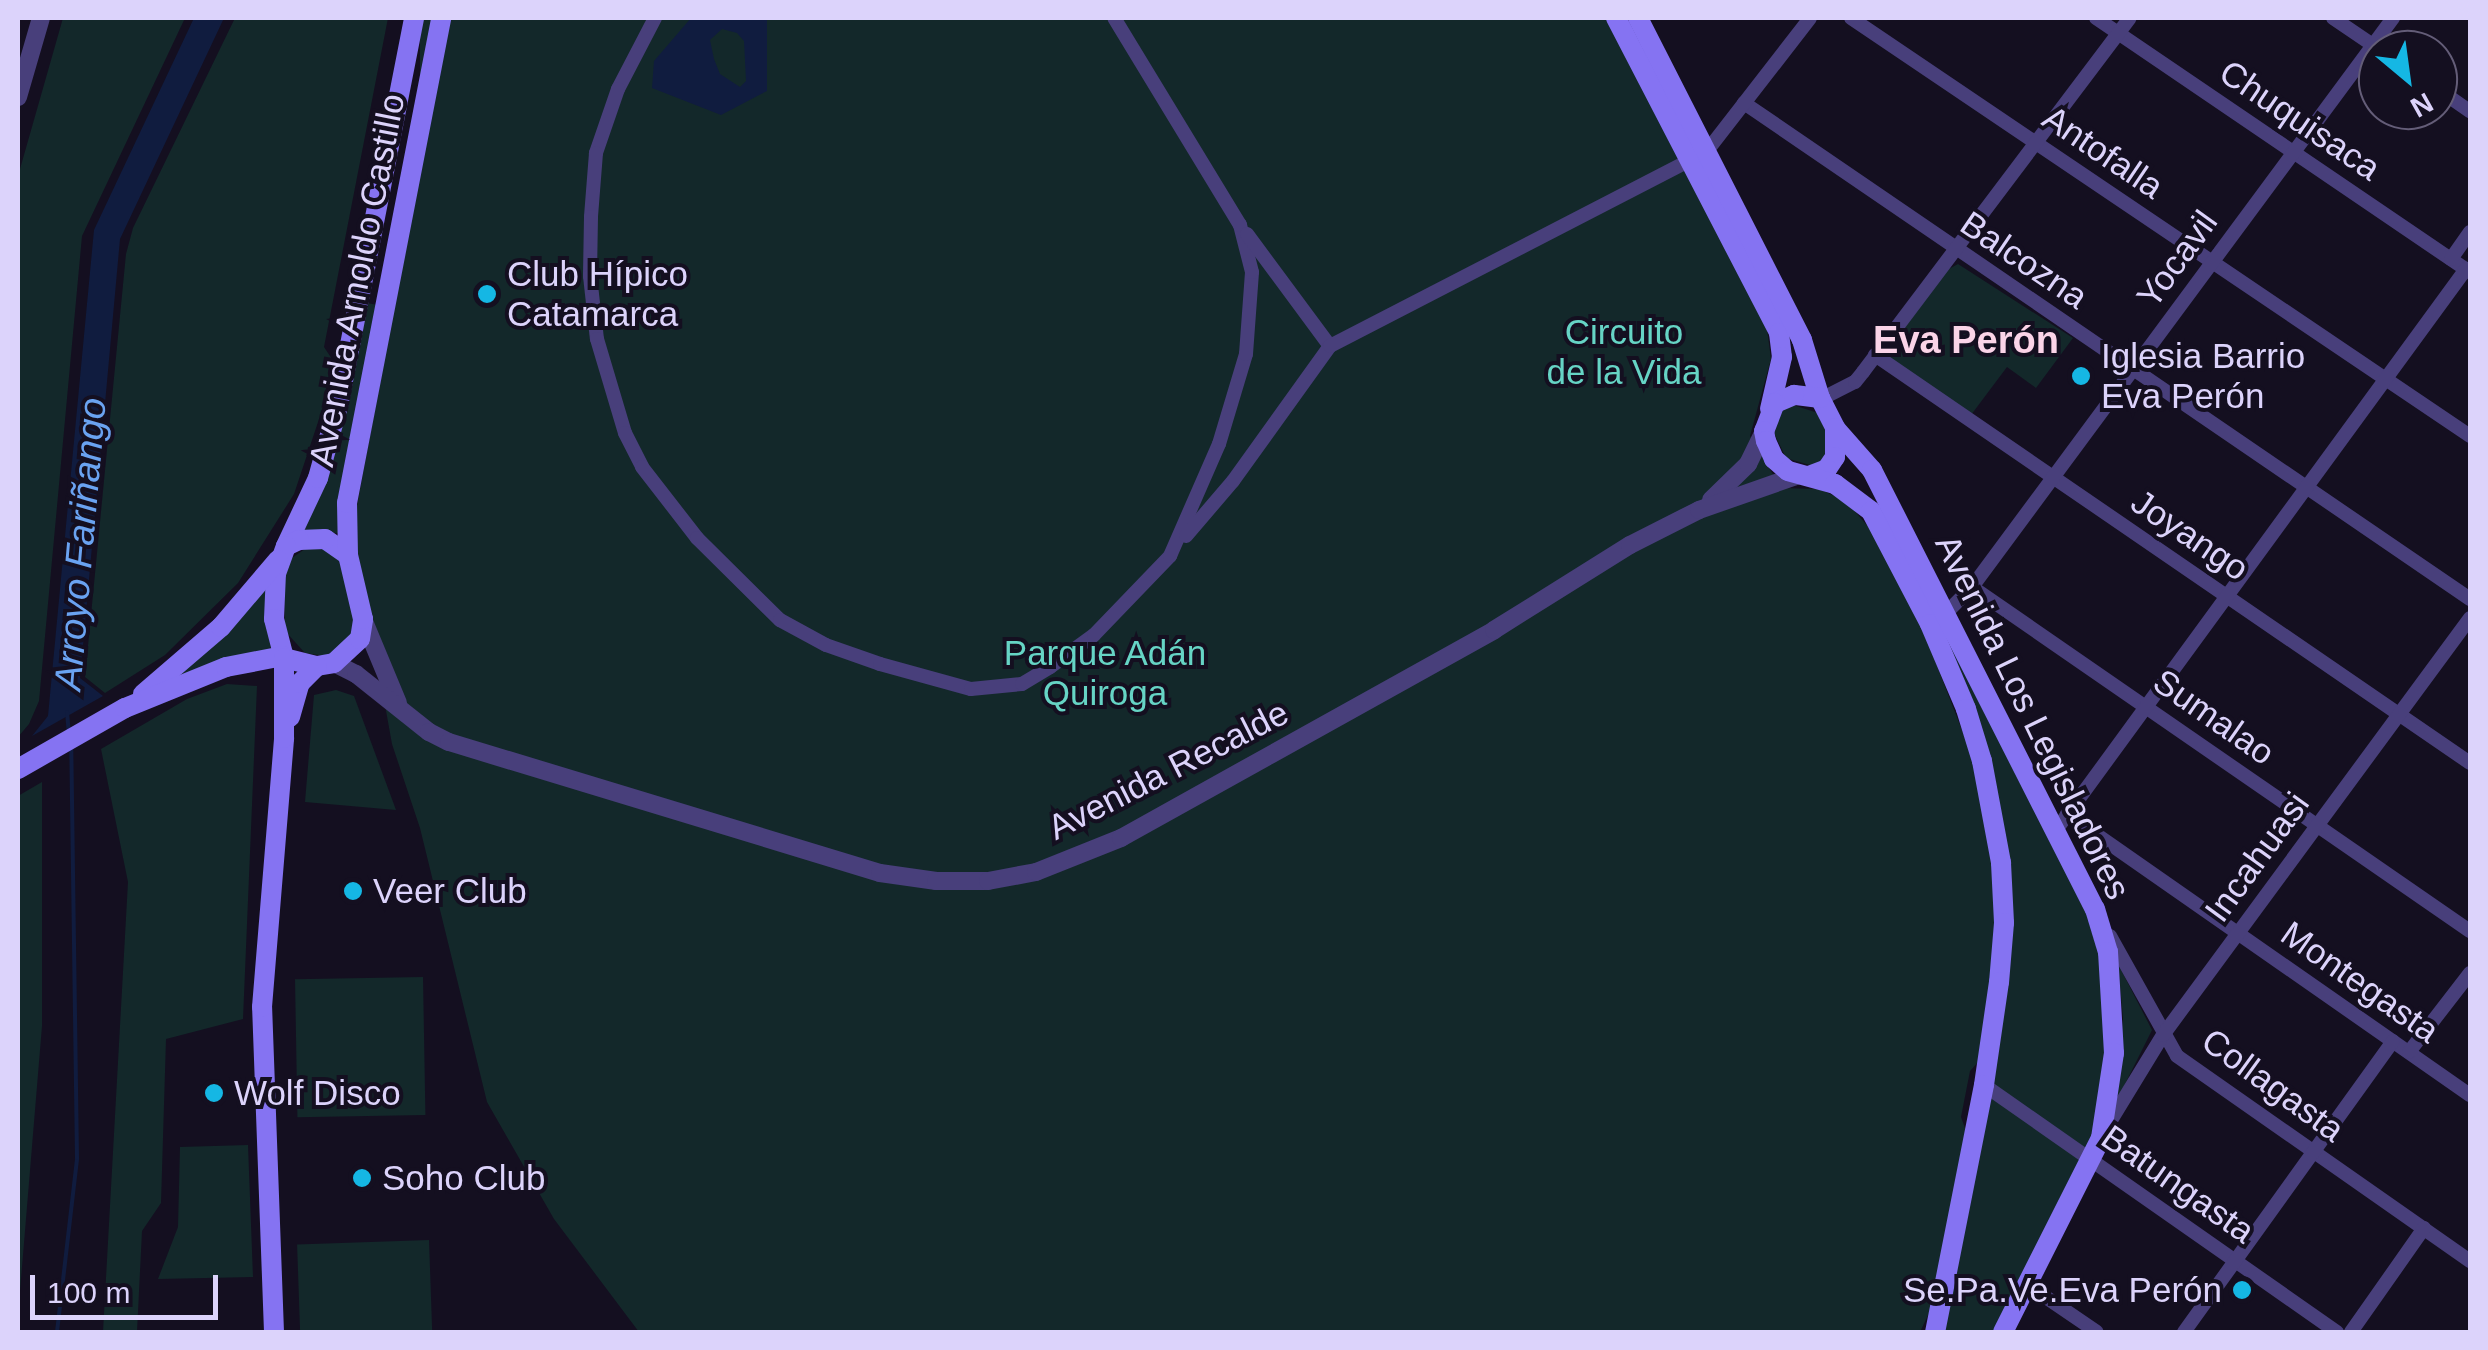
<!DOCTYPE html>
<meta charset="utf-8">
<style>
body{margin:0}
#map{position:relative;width:2488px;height:1350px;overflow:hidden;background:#140f20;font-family:Helvetica,sans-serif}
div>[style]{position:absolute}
.green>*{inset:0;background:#13282a;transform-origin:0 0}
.water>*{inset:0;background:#101c3f}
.stream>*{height:4px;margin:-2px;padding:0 2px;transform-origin:2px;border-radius:2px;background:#101c3f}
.minor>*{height:14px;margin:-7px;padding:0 7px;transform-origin:7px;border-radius:7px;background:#483f7b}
.tertiary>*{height:18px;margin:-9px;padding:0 9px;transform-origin:9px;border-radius:9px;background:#483f7b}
.secondary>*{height:20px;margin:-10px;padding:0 10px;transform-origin:10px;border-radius:10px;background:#8573f2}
.dots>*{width:28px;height:28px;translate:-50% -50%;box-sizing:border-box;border:5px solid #140f20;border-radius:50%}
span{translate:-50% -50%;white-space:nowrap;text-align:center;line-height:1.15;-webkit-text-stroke:8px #140f20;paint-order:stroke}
.street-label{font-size:35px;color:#dcd3fb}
.poi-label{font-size:35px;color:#dcd3fb}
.left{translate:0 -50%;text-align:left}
.right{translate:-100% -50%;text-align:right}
.park-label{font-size:35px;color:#66d4c5}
.neighbourhood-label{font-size:38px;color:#fbd4e8;font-weight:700}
.water-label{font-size:38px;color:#6aa3f1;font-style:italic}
.frame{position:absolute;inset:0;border:20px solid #dcd3fb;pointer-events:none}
.north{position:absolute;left:2358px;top:30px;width:100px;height:100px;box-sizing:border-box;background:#140f20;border:2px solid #645d78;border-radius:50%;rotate:151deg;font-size:28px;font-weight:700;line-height:40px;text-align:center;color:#dcd3fb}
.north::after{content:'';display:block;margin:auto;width:35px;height:45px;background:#15b7e4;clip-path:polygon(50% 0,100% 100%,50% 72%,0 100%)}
.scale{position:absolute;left:30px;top:1275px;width:188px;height:45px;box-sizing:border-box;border:5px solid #dcd3fb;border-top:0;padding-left:12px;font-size:30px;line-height:35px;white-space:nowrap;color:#dcd3fb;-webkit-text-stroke:8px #140f20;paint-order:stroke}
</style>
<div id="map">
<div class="green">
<div style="clip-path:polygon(63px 18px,185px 18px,82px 236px,39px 701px,29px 724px,18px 737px,18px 176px)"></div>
<div style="clip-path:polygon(235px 18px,388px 18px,324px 347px,332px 359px,322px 410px,294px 494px,238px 583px,165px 655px,105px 693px,85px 677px,126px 254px,133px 228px)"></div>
<div style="left:420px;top:18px;width:14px;height:271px"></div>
<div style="clip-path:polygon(448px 18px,1607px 18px,1767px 329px,1771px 359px,1750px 436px,1781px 488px,1819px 489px,1846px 501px,1871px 530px,1922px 627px,1972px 756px,1995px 876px,1994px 950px,1981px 1059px,1970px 1071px,1961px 1117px,1966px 1131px,1930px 1311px,1920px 1332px,639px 1332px,554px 1219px,487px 1102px,420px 828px,392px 744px,353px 527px)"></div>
<div style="clip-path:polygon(1958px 264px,2073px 338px,2036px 388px,2007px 367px,1971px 415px,1888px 357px,1891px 346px,1947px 270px)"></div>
<div style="clip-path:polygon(367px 303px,378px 305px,338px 533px,304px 532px)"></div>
<div style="clip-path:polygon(1793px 405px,1818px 413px,1829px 439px,1823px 461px,1813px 466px,1786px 458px,1774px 433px,1783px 408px)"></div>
<div style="clip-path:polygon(305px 549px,326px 549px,340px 560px,356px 623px,346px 645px,325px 656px,305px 653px,285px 631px,284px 576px,289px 560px)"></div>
<div style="clip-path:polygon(267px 587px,271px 652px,173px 680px)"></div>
<div style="clip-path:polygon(1946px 633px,2086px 912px,2100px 955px,2107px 1050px,2093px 1133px,1996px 1332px,1941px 1332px,2009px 862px,1990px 759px)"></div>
<div style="clip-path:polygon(227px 684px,257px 686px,243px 1019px,166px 1039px,161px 1203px,142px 1231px,137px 1332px,103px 1332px,128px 882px,101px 749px,187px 699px)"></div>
<div style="clip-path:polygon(336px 690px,354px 696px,396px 810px,305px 802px,314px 695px)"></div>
<div style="clip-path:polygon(42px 782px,42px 1026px,18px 1315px,18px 796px)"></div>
<div style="clip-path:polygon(2118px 964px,2152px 1030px,2115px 1104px,2123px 1018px)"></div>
<div style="left:423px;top:977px;width:138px;height:128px;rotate:89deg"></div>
<div style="clip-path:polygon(248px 1145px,253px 1277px,158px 1279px,178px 1227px,180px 1147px)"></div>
<div style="left:429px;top:1240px;width:92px;height:132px;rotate:88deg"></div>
</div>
<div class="water">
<div style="clip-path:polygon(194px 18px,224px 18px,120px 239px,80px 678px,103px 696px,32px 736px,48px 716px,94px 230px)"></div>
<div style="clip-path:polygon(evenodd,691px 18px,767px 18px,767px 91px,721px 115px,652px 88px,654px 61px,691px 18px,722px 29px,737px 33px,744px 41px,746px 81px,740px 87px,720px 74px,714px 59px,710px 40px,722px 29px)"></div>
</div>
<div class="stream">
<div style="left:67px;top:712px;width:21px;rotate:85deg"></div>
<div style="left:57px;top:1332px;width:175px;rotate:-83.4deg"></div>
<div style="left:77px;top:1158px;width:411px;rotate:-90.8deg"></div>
</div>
<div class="minor">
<div style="left:655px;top:18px;width:80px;rotate:117.5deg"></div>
<div style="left:618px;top:89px;width:68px;rotate:109deg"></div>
<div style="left:596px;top:153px;width:64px;rotate:94.5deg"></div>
<div style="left:591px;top:217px;width:59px;rotate:91deg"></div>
<div style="left:590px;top:276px;width:63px;rotate:83.7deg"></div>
<div style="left:597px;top:339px;width:98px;rotate:73.4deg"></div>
<div style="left:625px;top:433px;width:38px;rotate:63deg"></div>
<div style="left:642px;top:467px;width:90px;rotate:52.2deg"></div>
<div style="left:697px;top:538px;width:117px;rotate:44.7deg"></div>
<div style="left:780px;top:620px;width:52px;rotate:28.5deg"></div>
<div style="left:826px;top:645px;width:57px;rotate:19.4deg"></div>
<div style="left:880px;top:664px;width:94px;rotate:15.4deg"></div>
<div style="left:971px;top:689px;width:51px;rotate:-5.6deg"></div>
<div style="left:1022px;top:684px;width:33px;rotate:-31deg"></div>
<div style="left:1050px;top:667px;width:54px;rotate:-36deg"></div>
<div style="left:1094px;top:635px;width:110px;rotate:-46.1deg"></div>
<div style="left:1170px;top:556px;width:122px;rotate:-66.4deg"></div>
<div style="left:1219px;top:444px;width:94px;rotate:-73.3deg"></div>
<div style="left:1246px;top:354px;width:82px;rotate:-85.8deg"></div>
<div style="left:1252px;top:272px;width:49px;rotate:-104.3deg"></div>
<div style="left:1240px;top:225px;width:242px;rotate:-121.3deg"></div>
<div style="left:1851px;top:18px;width:747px;rotate:34.03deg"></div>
<div style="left:2096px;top:18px;width:452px;rotate:34.2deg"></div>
<div style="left:2333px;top:18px;width:57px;rotate:34.2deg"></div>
<div style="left:2438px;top:89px;width:39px;rotate:35deg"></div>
<div style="left:1744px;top:103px;width:879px;rotate:34.34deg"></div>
<div style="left:1247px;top:234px;width:139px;rotate:53.5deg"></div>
<div style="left:2451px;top:259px;width:33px;rotate:-55deg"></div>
<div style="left:1875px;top:355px;width:721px;rotate:34.44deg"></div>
<div style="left:1821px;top:399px;width:38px;rotate:-27deg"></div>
<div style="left:1855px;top:382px;width:13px;rotate:-51deg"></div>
<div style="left:1863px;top:372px;width:443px;rotate:-53deg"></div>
<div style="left:1186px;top:536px;width:72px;rotate:-49.5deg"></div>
<div style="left:1233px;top:481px;width:166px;rotate:-54.3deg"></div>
<div style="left:1330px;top:346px;width:424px;rotate:-27.3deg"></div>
<div style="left:1707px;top:151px;width:168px;rotate:-52.2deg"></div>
<div style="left:1972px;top:587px;width:605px;rotate:34.64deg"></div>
<div style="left:1940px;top:619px;width:45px;rotate:-45deg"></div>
<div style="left:1972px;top:587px;width:708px;rotate:-53.5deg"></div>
<div style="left:2067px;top:814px;width:491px;rotate:34.9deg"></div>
<div style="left:2056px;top:830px;width:695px;rotate:-53.84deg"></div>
<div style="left:2110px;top:936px;width:137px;rotate:60.8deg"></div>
<div style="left:2177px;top:1056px;width:358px;rotate:35deg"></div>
<div style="left:2409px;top:1052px;width:100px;rotate:-52.3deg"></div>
<div style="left:1984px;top:1085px;width:431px;rotate:35deg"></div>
<div style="left:2105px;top:1130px;width:111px;rotate:-58.6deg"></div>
<div style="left:2163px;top:1035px;width:518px;rotate:-53.64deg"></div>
<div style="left:2028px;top:1285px;width:83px;rotate:34.3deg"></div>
<div style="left:2184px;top:1332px;width:358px;rotate:-54.3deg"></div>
<div style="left:2351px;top:1332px;width:127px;rotate:-54.9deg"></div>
</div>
<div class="tertiary">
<div style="left:18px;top:97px;width:82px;rotate:-73.8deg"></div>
<div style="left:1711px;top:500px;width:52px;rotate:-44.2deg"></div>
<div style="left:1748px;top:464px;width:37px;rotate:-64deg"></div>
<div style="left:363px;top:619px;width:91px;rotate:67.4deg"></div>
<div style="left:334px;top:663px;width:25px;rotate:27deg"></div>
<div style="left:356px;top:674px;width:93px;rotate:38.5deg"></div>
<div style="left:429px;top:732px;width:22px;rotate:27deg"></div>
<div style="left:449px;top:742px;width:450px;rotate:16.9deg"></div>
<div style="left:880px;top:873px;width:57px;rotate:8.1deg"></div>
<div style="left:936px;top:881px;width:52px"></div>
<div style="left:988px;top:881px;width:49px;rotate:-10.6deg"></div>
<div style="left:1036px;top:872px;width:92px;rotate:-21.8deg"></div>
<div style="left:1121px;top:838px;width:427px;rotate:-29.1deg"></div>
<div style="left:1494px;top:630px;width:160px;rotate:-32deg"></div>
<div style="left:1630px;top:545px;width:77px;rotate:-26.9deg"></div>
<div style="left:1699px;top:510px;width:106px;rotate:-19.3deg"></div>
</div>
<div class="secondary">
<div style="left:1616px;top:18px;width:355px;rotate:62.6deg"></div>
<div style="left:1779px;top:333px;width:24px;rotate:83deg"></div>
<div style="left:1782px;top:357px;width:53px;rotate:103deg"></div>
<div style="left:1638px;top:18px;width:361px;rotate:63deg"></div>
<div style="left:1802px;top:340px;width:61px;rotate:72.8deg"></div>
<div style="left:1820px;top:398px;width:34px;rotate:63deg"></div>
<div style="left:1835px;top:428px;width:29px;rotate:90deg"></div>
<div style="left:1835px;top:457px;width:14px;rotate:124deg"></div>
<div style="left:1827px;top:469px;width:19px;rotate:159deg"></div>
<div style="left:1820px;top:398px;width:26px;rotate:-173deg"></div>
<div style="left:1794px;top:395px;width:21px;rotate:157deg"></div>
<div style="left:1775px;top:403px;width:30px;rotate:111deg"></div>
<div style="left:1764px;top:431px;width:10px;rotate:79deg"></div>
<div style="left:1766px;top:441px;width:20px;rotate:66deg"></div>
<div style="left:1774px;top:459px;width:18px;rotate:41deg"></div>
<div style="left:1788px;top:471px;width:49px;rotate:15.5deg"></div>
<div style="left:1835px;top:484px;width:45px;rotate:36.9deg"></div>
<div style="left:1871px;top:511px;width:127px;rotate:62.4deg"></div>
<div style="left:1930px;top:624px;width:92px;rotate:67deg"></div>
<div style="left:1966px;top:709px;width:54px;rotate:72.9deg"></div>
<div style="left:1982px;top:761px;width:104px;rotate:79.4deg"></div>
<div style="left:2001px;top:863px;width:60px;rotate:87.1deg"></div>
<div style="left:2004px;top:923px;width:59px;rotate:94.8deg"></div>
<div style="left:1999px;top:982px;width:104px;rotate:98.3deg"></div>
<div style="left:1984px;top:1085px;width:252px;rotate:101.2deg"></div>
<div style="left:1835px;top:428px;width:56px;rotate:48.6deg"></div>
<div style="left:1872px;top:470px;width:492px;rotate:63.1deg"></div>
<div style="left:2095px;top:909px;width:45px;rotate:73.2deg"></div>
<div style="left:2108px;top:952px;width:101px;rotate:86.6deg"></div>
<div style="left:2114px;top:1053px;width:86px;rotate:98.7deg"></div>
<div style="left:2101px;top:1138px;width:217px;rotate:116.8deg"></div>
<div style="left:286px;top:546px;width:75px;rotate:-64.8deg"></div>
<div style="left:318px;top:478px;width:75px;rotate:-74.5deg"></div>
<div style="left:338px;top:406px;width:395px;rotate:-78.9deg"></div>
<div style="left:348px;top:555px;width:28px;rotate:-145deg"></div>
<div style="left:325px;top:539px;width:26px;rotate:178deg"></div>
<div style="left:299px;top:540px;width:14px;rotate:155deg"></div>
<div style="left:286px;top:546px;width:29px;rotate:110deg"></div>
<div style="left:276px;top:573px;width:46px;rotate:92.5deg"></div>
<div style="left:274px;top:619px;width:40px;rotate:75.6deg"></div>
<div style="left:284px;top:658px;width:34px;rotate:14deg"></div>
<div style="left:317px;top:666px;width:17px;rotate:-10deg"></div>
<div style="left:334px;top:663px;width:35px;rotate:-43deg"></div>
<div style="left:360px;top:639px;width:20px;rotate:-81deg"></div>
<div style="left:363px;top:619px;width:66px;rotate:-103.2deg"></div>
<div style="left:348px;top:555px;width:52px;rotate:-91.1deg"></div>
<div style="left:347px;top:503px;width:494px;rotate:-79deg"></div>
<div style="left:143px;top:694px;width:103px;rotate:-40.7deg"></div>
<div style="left:221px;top:627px;width:88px;rotate:-49.6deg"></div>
<div style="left:290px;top:717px;width:35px;rotate:-74deg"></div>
<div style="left:300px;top:683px;width:24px;rotate:-45deg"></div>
<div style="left:18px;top:769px;width:123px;rotate:-29.7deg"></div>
<div style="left:125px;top:708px;width:109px;rotate:-22.1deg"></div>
<div style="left:226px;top:667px;width:58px;rotate:-10.9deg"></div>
<div style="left:274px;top:1332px;width:325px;rotate:-92.1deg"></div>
<div style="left:262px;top:1007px;width:270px;rotate:-85.3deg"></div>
<div style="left:284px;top:738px;width:80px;rotate:-90deg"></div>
</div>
<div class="dots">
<div style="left:487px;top:294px;background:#15b7e4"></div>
<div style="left:2081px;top:376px;background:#15b7e4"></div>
<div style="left:353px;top:891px;background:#15b7e4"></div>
<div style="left:214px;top:1093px;background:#15b7e4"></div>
<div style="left:362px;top:1178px;background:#15b7e4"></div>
<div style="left:2242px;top:1290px;background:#15b7e4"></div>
</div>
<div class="street-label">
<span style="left:2300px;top:120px;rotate:34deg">Chuquisaca</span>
<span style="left:2103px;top:152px;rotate:34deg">Antofalla</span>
<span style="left:2177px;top:259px;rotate:-54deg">Yocavil</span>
<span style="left:2024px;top:260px;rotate:34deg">Balcozna</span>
<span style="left:357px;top:280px;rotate:-79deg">Avenida Arnoldo Castillo</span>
<span style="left:2190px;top:535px;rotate:34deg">Joyango</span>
<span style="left:2033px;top:717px;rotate:64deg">Avenida Los Legisladores</span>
<span style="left:2214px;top:717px;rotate:35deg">Sumalao</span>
<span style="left:1168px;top:770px;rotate:-27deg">Avenida Recalde</span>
<span style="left:2257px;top:857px;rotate:-54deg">Incahuasi</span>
<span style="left:2360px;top:982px;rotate:35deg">Montegasta</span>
<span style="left:2273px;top:1085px;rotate:36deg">Collagasta</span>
<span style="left:2178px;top:1184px;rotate:35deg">Batungasta</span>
</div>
<div class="poi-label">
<span class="left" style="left:507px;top:294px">Club Hípico<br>Catamarca</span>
<span class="left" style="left:2101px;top:376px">Iglesia Barrio<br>Eva Perón</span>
<span class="left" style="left:373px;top:891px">Veer Club</span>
<span class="left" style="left:234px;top:1093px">Wolf Disco</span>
<span class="left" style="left:382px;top:1178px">Soho Club</span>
<span class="right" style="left:2222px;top:1290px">Se.Pa.Ve.Eva Perón</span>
</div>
<div class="park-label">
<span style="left:1624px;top:352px">Circuito<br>de la Vida</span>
<span style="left:1105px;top:673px">Parque Adán<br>Quiroga</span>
</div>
<div class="neighbourhood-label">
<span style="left:1966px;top:341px">Eva Perón</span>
</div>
<div class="water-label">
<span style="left:81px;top:544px;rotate:-85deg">Arroyo Fariñango</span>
</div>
<div class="frame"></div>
<div class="north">N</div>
<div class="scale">100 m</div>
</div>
